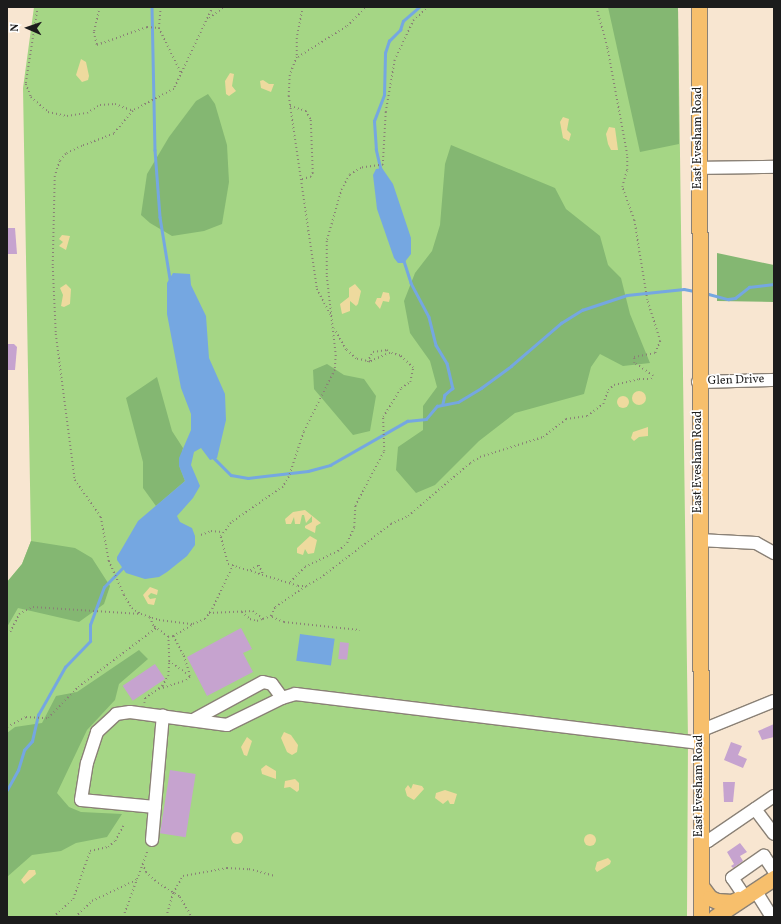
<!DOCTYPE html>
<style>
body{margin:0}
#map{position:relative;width:781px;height:924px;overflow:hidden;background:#f8e6d1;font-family:Vollkorn,serif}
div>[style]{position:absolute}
.green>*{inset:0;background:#a5d685}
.forest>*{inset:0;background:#84b772}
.sand>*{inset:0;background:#eeda9e}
.round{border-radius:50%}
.water>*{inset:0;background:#75a7e1;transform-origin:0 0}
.stream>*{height:2.5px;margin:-1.25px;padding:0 1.25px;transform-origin:1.25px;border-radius:1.25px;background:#75a7e1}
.building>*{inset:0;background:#c6a3cf;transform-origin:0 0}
.path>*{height:1.5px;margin-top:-0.75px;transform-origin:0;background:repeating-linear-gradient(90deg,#8a8176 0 1px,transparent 0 4px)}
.roads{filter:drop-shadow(1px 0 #8a8176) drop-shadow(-1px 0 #8a8176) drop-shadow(0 1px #8a8176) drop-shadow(0 -1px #8a8176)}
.minor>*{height:12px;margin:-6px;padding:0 6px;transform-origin:6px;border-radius:6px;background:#fff}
.major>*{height:15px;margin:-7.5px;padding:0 7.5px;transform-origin:7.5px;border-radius:7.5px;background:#f7bf6c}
span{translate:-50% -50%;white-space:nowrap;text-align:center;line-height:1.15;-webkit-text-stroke:3.5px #fff;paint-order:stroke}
.street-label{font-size:12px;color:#1c1c1c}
.frame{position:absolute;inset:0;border:8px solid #1c1c1c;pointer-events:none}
.north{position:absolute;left:8px;top:8px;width:40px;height:40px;-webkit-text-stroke:3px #fff;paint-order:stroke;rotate:272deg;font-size:11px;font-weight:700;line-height:16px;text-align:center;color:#1c1c1c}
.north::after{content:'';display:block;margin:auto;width:14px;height:18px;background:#1c1c1c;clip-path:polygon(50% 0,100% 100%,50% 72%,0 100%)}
</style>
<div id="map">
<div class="green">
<div style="clip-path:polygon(34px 7px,678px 7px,688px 741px,687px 917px,7px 917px,7px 582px,22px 564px,31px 541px,23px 88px)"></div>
</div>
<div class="forest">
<div style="clip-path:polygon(608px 7px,678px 7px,679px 144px,640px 152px)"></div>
<div style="clip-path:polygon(208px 94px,215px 104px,227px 145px,229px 182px,222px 224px,204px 231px,172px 236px,150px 223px,141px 215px,147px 174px,169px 137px,196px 101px)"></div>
<div style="clip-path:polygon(451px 145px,555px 188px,566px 209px,600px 236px,608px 265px,621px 278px,630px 314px,650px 363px,623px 366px,600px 354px,591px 367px,584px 394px,515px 413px,479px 441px,435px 485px,416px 493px,396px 470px,398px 447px,423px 430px,423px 406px,437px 387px,430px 361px,410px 333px,404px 301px,415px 273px,432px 251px,440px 225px,445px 164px)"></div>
<div style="clip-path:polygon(717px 253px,774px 265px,774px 302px,717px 301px)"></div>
<div style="clip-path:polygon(327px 364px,344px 375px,364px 379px,376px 396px,370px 431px,353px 435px,314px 389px,313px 370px)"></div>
<div style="clip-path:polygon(157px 377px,172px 431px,183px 448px,179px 465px,185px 481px,156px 506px,143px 488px,143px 462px,126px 398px)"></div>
<div style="clip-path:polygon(31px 541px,75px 548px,92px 558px,110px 586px,104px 604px,79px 622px,18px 608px,7px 627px,7px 582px,22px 564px)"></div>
<div style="clip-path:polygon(139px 650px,148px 659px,119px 684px,115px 700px,87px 730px,57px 793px,69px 807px,81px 812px,122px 814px,107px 837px,76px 843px,61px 851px,32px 855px,7px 877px,7px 733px,15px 727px,42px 723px,56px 696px,77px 692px)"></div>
</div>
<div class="sand">
<div style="clip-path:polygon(81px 59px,86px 62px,89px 76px,88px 80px,82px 82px,76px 75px)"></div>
<div style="clip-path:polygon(230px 73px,234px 74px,232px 86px,236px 91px,229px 96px,226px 94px,225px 81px)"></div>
<div style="clip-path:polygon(263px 80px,269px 84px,274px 84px,271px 92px,261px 88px,260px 81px)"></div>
<div style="clip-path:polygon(563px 117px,569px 119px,567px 130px,571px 134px,569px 141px,563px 138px,560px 122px)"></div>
<div style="clip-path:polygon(609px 127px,615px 128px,618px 150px,611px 150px,608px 144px,606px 134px)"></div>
<div style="clip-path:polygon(62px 235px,70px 236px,66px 250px,59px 246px,63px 242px,59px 239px)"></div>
<div style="clip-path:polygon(66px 284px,71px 289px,70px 304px,64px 307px,61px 306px,63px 295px,60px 288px)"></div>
<div style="clip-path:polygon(355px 284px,361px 291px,358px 304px,356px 306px,350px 301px,350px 311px,342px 314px,340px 304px,349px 297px,349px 288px)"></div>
<div style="clip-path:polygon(383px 292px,389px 293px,390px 298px,389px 302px,383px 301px,380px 309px,375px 303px,377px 298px,381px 298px)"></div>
<div class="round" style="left:632px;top:391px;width:14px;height:14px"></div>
<div class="round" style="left:617px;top:396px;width:12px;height:12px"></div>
<div style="clip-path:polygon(648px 427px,648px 436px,639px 437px,634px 441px,631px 438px,633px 432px)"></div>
<div style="clip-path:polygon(305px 510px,321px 523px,316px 526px,315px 533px,305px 528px,305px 526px,312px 522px,312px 516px,306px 523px,304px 515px,302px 515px,300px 524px,295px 524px,294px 517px,291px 524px,286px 524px,285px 519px,293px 512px)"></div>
<div style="clip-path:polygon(310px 536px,317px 540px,314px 553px,308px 554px,305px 549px,303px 555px,297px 553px,297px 548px)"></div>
<div style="clip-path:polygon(150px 587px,158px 590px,157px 595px,151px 593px,148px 596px,150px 599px,156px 598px,154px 605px,148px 604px,143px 595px)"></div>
<div style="clip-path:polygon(284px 732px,291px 735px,298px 745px,297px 752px,292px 755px,287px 752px,281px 738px)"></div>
<div style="clip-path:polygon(247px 737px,252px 741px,247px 756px,244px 755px,241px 747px)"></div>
<div style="clip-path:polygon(266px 765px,276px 771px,276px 779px,262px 774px,261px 769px)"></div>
<div style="clip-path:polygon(295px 779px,299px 783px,299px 790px,297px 792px,290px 787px,284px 788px,285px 781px)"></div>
<div style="clip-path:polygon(413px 784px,422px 786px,424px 789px,414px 800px,407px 796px,405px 789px,408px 785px,411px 789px)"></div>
<div style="clip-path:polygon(445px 790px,457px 794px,454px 804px,450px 804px,448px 800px,443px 804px,435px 798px,436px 793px)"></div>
<div class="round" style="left:231px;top:832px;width:12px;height:12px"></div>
<div class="round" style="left:584px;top:834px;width:12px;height:12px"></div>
<div style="clip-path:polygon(608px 858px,611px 861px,610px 864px,597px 872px,595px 869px,597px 862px)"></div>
<div style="clip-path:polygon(29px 870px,35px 870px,36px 874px,24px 884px,21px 880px)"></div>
</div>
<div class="water">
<div style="clip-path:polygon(382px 168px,393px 184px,411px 238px,411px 254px,404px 263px,398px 263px,394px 258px,377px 209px,373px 175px,376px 169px)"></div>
<div style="clip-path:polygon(173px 273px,190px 274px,191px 285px,206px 316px,209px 358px,225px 394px,226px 420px,217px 458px,210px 460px,201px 448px,194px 452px,191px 465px,200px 486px,193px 498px,177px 516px,180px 522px,192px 528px,195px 536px,195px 545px,187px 556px,167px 572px,159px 577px,145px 579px,126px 573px,117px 560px,117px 557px,138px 521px,185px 481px,179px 466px,179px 458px,191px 430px,191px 414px,181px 388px,167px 314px,167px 283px)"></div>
<div style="left:300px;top:634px;width:35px;height:27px;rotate:8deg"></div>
</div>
<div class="stream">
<div style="left:152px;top:7px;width:143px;rotate:88.8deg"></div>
<div style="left:155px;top:150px;width:67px;rotate:85.7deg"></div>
<div style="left:160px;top:217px;width:63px;rotate:80.8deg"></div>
<div style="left:381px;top:172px;width:23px;rotate:-103deg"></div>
<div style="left:376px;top:150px;width:29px;rotate:-94deg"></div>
<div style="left:374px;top:121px;width:28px;rotate:-69deg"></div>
<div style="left:384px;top:95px;width:42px;rotate:-88.6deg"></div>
<div style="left:385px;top:53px;width:13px;rotate:-72deg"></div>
<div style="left:389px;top:41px;width:16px;rotate:-45deg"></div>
<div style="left:400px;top:30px;width:9px;rotate:-72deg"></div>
<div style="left:403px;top:21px;width:21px;rotate:-41deg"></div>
<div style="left:404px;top:261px;width:23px;rotate:72deg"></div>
<div style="left:411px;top:283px;width:38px;rotate:62deg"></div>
<div style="left:429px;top:317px;width:29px;rotate:76deg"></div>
<div style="left:436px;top:345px;width:21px;rotate:59deg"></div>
<div style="left:447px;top:363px;width:26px;rotate:77deg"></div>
<div style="left:453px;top:388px;width:11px;rotate:139deg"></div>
<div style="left:445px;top:395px;width:9px;rotate:103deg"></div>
<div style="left:705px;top:293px;width:24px;rotate:15deg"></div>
<div style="left:728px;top:299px;width:7px;rotate:-8deg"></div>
<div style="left:735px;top:298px;width:18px;rotate:-38deg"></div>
<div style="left:749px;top:287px;width:25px;rotate:-7deg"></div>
<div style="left:214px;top:458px;width:24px;rotate:45deg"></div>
<div style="left:231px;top:475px;width:17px;rotate:10deg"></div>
<div style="left:248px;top:478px;width:60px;rotate:-6.7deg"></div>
<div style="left:308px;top:471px;width:23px;rotate:-15deg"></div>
<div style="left:330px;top:465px;width:89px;rotate:-29.7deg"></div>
<div style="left:407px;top:421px;width:19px;rotate:-6deg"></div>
<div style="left:426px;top:419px;width:17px;rotate:-50deg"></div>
<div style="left:437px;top:406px;width:21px;rotate:-11deg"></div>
<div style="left:458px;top:402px;width:27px;rotate:-31deg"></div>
<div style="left:481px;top:388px;width:37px;rotate:-36deg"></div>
<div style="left:511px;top:366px;width:66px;rotate:-40.7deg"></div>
<div style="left:561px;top:323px;width:25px;rotate:-32deg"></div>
<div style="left:582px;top:310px;width:47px;rotate:-18.4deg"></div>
<div style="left:627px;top:295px;width:57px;rotate:-6deg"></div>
<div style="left:684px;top:289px;width:10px;rotate:11deg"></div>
<div style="left:7px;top:790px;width:23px;rotate:-61deg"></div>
<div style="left:18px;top:770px;width:21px;rotate:-73deg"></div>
<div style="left:24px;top:750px;width:12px;rotate:-48deg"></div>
<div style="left:32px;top:741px;width:27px;rotate:-77deg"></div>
<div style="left:38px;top:715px;width:55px;rotate:-60.6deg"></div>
<div style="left:65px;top:667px;width:36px;rotate:-46deg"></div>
<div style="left:90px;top:641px;width:16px;rotate:-90deg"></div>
<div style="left:90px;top:625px;width:40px;rotate:-69.8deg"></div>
<div style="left:104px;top:587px;width:29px;rotate:-46deg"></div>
</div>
<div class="building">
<div style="clip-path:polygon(7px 228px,15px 228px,17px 254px,7px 254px)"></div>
<div style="clip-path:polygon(7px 344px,14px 344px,17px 347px,15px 370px,7px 370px)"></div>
<div style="clip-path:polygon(241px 628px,252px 649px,243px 653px,253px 672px,207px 696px,187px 657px)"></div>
<div style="left:340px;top:642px;width:9px;height:17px;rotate:6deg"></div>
<div style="left:155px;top:664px;width:18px;height:39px;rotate:56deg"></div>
<div style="clip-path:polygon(774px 724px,774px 737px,762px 740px,758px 731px)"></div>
<div style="clip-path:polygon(731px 742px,742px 746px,738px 755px,747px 759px,743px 768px,724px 760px)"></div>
<div style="left:170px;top:770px;width:26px;height:64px;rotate:9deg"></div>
<div style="clip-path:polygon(723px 782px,735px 782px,733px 802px,724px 802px)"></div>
<div style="clip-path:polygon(740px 843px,747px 852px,740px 856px,743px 861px,733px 868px,731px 866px,734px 864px,727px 852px)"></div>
</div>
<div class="path">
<div style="left:38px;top:7px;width:78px;rotate:98.9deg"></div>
<div style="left:26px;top:84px;width:14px;rotate:69deg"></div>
<div style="left:31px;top:97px;width:23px;rotate:41deg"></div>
<div style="left:48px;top:112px;width:19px;rotate:12deg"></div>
<div style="left:67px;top:116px;width:20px;rotate:-9deg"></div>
<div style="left:87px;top:113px;width:15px;rotate:-32deg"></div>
<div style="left:100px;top:105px;width:15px;rotate:-4deg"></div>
<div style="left:115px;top:104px;width:19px;rotate:21deg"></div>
<div style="left:100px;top:7px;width:26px;rotate:103deg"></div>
<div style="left:94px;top:32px;width:13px;rotate:77deg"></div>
<div style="left:97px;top:45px;width:53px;rotate:-19.8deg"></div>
<div style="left:147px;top:27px;width:12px;rotate:5deg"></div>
<div style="left:161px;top:7px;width:21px;rotate:95deg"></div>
<div style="left:159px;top:28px;width:52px;rotate:63.9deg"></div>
<div style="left:213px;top:7px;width:91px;rotate:115.4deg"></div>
<div style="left:174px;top:89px;width:47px;rotate:151.8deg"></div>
<div style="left:133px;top:111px;width:30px;rotate:130deg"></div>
<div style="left:114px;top:134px;width:34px;rotate:159deg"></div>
<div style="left:82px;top:146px;width:18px;rotate:153deg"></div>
<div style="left:66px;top:154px;width:9px;rotate:131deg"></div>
<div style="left:60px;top:161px;width:16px;rotate:108deg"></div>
<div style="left:55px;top:176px;width:91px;rotate:91.3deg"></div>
<div style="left:53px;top:267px;width:67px;rotate:87.4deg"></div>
<div style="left:56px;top:334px;width:147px;rotate:82.6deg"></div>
<div style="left:75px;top:480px;width:45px;rotate:54.9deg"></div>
<div style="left:101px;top:517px;width:45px;rotate:79.7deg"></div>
<div style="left:109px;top:561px;width:37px;rotate:66deg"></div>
<div style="left:124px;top:595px;width:15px;rotate:58deg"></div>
<div style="left:132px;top:608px;width:11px;rotate:34deg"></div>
<div style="left:141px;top:614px;width:19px;rotate:18deg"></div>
<div style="left:159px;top:620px;width:34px;rotate:7deg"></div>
<div style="left:193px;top:624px;width:13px;rotate:-23deg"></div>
<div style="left:205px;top:619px;width:12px;rotate:-55deg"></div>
<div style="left:212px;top:609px;width:49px;rotate:-64.5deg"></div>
<div style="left:303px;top:7px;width:32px;rotate:101deg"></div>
<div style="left:297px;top:38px;width:19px;rotate:90deg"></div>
<div style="left:297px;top:57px;width:19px;rotate:111deg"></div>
<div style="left:290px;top:75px;width:21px;rotate:93deg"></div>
<div style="left:289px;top:96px;width:195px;rotate:81.7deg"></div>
<div style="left:317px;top:289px;width:30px;rotate:62deg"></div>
<div style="left:429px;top:7px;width:20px;rotate:139deg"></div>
<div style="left:414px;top:20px;width:44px;rotate:115.4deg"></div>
<div style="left:395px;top:60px;width:53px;rotate:99.8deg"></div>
<div style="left:386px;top:112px;width:53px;rotate:93.2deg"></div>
<div style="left:383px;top:165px;width:22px;rotate:172deg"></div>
<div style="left:361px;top:168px;width:13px;rotate:148deg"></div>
<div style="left:350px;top:175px;width:16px;rotate:120deg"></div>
<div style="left:342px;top:189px;width:54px;rotate:106.1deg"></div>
<div style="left:327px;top:241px;width:35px;rotate:90deg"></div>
<div style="left:327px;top:276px;width:80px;rotate:83.5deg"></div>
<div style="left:336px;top:355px;width:15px;rotate:94deg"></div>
<div style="left:335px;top:370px;width:69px;rotate:116.6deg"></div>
<div style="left:304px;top:432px;width:47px;rotate:108.4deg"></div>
<div style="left:289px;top:477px;width:12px;rotate:121deg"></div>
<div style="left:283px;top:487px;width:63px;rotate:145.3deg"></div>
<div style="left:231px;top:523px;width:17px;rotate:126deg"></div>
<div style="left:221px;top:537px;width:28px;rotate:75deg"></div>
<div style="left:228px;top:564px;width:73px;rotate:17.4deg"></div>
<div style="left:298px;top:586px;width:8px"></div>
<div style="left:306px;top:586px;width:16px;rotate:-30deg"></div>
<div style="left:320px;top:578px;width:89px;rotate:-37.3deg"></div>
<div style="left:391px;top:524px;width:19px;rotate:-25deg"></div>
<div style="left:408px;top:516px;width:82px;rotate:-40.5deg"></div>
<div style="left:470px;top:463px;width:12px;rotate:-31deg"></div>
<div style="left:480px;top:457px;width:66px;rotate:-17.6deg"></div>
<div style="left:543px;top:437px;width:29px;rotate:-38deg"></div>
<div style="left:566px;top:419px;width:21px;rotate:-8deg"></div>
<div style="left:587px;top:416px;width:20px;rotate:-37deg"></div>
<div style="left:603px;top:404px;width:15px;rotate:-70deg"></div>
<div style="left:608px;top:390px;width:8px;rotate:-40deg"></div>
<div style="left:614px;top:385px;width:26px;rotate:-13deg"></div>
<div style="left:639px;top:379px;width:12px"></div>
<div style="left:651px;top:379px;width:4px;rotate:-56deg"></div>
<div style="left:653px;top:376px;width:23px;rotate:-146deg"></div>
<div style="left:634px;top:363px;width:6px;rotate:-90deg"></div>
<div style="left:634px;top:357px;width:21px;rotate:-11deg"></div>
<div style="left:655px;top:353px;width:13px;rotate:-67deg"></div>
<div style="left:660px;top:341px;width:43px;rotate:-107.6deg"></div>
<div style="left:647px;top:300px;width:81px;rotate:-99.2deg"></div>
<div style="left:634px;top:220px;width:35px;rotate:-110deg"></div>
<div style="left:622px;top:187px;width:18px;rotate:-74deg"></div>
<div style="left:627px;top:170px;width:15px;rotate:-90deg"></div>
<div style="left:627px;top:155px;width:110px;rotate:-100.5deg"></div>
<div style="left:607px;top:47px;width:41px;rotate:-105.4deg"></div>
<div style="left:209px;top:18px;width:19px;rotate:-36deg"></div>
<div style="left:298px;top:57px;width:58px;rotate:-32.3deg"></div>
<div style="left:347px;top:26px;width:27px;rotate:-45deg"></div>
<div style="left:290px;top:106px;width:17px;rotate:17deg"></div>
<div style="left:306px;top:111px;width:10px;rotate:61deg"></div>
<div style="left:311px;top:120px;width:53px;rotate:87.8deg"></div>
<div style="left:313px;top:173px;width:4px;rotate:117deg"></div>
<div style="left:311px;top:177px;width:10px;rotate:163deg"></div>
<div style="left:367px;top:362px;width:12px;rotate:-59deg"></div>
<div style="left:373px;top:352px;width:14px;rotate:-8deg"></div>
<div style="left:387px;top:350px;width:4px;rotate:45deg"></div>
<div style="left:201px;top:535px;width:11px;rotate:-22deg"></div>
<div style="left:211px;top:531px;width:11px;rotate:5deg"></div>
<div style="left:250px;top:570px;width:10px;rotate:-29deg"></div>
<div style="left:259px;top:565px;width:10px;rotate:66deg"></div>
<div style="left:290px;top:582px;width:21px;rotate:-45deg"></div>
<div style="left:305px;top:567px;width:37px;rotate:-26deg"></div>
<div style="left:338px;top:551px;width:12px;rotate:-42deg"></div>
<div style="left:347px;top:543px;width:17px;rotate:-66deg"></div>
<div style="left:354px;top:527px;width:21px;rotate:-87deg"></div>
<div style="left:355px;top:506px;width:62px;rotate:-62.2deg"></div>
<div style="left:384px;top:451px;width:34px;rotate:-92deg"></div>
<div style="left:383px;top:417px;width:34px;rotate:-58deg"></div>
<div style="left:401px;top:388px;width:11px;rotate:-34deg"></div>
<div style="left:410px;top:382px;width:14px;rotate:-78deg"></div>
<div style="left:413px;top:368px;width:18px;rotate:-137deg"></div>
<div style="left:400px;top:356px;width:10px;rotate:-163deg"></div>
<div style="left:390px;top:353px;width:22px;rotate:156deg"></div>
<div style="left:370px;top:362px;width:14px;rotate:-168deg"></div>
<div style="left:356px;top:359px;width:13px;rotate:-138deg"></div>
<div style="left:346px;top:350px;width:24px;rotate:-120deg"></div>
<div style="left:242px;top:612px;width:11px;rotate:41deg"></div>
<div style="left:250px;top:619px;width:7px;rotate:16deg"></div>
<div style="left:257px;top:621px;width:5px;rotate:-22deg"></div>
<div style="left:209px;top:613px;width:44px;rotate:-2.6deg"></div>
<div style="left:253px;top:611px;width:13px;rotate:39deg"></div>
<div style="left:263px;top:619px;width:9px;rotate:-21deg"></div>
<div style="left:271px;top:616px;width:10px;rotate:-66deg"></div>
<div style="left:275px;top:607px;width:37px;rotate:-34deg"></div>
<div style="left:272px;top:617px;width:13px;rotate:23deg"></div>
<div style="left:284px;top:622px;width:76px;rotate:6deg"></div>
<div style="left:7px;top:632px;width:3px"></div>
<div style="left:10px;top:632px;width:20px;rotate:-63deg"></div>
<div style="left:19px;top:614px;width:16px;rotate:-27deg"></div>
<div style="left:33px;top:607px;width:108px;rotate:3.7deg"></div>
<div style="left:168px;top:637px;width:5px;rotate:-11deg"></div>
<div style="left:173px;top:636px;width:22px;rotate:-30deg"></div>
<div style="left:169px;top:661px;width:24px;rotate:35deg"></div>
<div style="left:159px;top:689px;width:28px;rotate:-18deg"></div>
<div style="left:186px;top:680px;width:6px;rotate:-45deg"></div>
<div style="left:190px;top:676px;width:22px;rotate:-108deg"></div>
<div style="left:183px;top:655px;width:21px;rotate:-118deg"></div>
<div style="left:144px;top:703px;width:5px;rotate:-79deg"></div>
<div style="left:145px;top:698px;width:21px;rotate:-35deg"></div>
<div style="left:162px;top:686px;width:12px;rotate:-59deg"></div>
<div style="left:168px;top:676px;width:15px;rotate:-86deg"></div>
<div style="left:169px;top:661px;width:24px;rotate:-92deg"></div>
<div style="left:168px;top:637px;width:19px;rotate:-144deg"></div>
<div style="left:153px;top:626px;width:9px;rotate:-111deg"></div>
<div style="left:7px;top:727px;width:21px;rotate:-28deg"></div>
<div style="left:26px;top:717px;width:22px;rotate:3deg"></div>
<div style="left:48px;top:718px;width:43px;rotate:-45.9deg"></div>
<div style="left:78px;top:687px;width:98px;rotate:-37.1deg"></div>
<div style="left:143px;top:864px;width:9px;rotate:69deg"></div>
<div style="left:146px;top:872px;width:16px;rotate:43deg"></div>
<div style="left:158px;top:883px;width:26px;rotate:32deg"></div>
<div style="left:180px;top:897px;width:23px;rotate:59deg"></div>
<div style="left:53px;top:917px;width:27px;rotate:-42deg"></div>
<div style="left:73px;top:899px;width:51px;rotate:-70.5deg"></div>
<div style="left:90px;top:851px;width:18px;rotate:-13deg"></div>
<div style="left:108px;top:847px;width:9px;rotate:-41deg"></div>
<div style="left:115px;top:841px;width:18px;rotate:-61deg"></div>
<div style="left:75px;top:917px;width:23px;rotate:-43deg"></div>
<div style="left:92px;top:901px;width:49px;rotate:-25.5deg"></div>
<div style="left:123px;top:917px;width:72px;rotate:-69.8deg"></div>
<div style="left:166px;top:917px;width:25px;rotate:-74deg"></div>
<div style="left:173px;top:893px;width:20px;rotate:-60deg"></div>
<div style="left:183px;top:876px;width:45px;rotate:-10.3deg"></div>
<div style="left:227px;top:868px;width:22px;rotate:3deg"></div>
<div style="left:249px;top:869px;width:27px;rotate:15deg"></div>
</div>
<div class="roads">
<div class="minor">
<div style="left:698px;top:168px;width:76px;rotate:-0.8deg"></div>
<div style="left:698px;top:382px;width:76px;rotate:-1.5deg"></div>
<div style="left:699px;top:540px;width:57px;rotate:3deg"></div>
<div style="left:756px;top:543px;width:21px;rotate:29deg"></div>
<div style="left:195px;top:719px;width:77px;rotate:-28.6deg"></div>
<div style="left:263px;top:682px;width:9px;rotate:13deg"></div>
<div style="left:272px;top:684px;width:17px;rotate:54deg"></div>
<div style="left:700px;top:731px;width:80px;rotate:-22.1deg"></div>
<div style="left:155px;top:807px;width:74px;rotate:-174.6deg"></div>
<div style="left:81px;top:800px;width:37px;rotate:-81deg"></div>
<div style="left:87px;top:763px;width:33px;rotate:-72deg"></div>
<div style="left:97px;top:732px;width:26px;rotate:-43deg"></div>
<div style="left:116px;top:714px;width:14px;rotate:-8deg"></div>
<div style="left:130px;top:712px;width:98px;rotate:7.6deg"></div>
<div style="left:227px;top:725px;width:61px;rotate:-26.1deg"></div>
<div style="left:282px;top:698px;width:14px;rotate:-17deg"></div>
<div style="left:295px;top:694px;width:408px;rotate:6.9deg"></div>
<div style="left:755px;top:809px;width:31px;rotate:53deg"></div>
<div style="left:152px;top:840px;width:125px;rotate:-85deg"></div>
<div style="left:700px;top:841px;width:8px"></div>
<div style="left:708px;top:841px;width:80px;rotate:-34.3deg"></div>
<div style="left:755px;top:890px;width:32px;rotate:58deg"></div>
<div style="left:745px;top:897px;width:23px;rotate:-124deg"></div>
<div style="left:732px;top:878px;width:39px;rotate:-35deg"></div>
<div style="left:764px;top:856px;width:18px;rotate:56deg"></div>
</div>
<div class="major">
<div style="left:699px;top:7px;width:910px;rotate:89.87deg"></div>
<div style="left:701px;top:886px;width:15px;rotate:53deg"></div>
<div style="left:710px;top:898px;width:8px;rotate:23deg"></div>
<div style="left:717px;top:901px;width:15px;rotate:4deg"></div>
<div style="left:732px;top:902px;width:7px;rotate:-27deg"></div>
<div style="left:715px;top:917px;width:71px;rotate:-33.5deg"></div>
</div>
</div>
<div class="street-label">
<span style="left:699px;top:138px;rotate:-90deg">East Evesham Road</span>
<span style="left:736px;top:381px;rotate:-2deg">Glen Drive</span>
<span style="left:699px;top:462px;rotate:-90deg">East Evesham Road</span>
<span style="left:700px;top:786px;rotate:-90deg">East Evesham Road</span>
</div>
<div class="frame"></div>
<div class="north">N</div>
</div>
